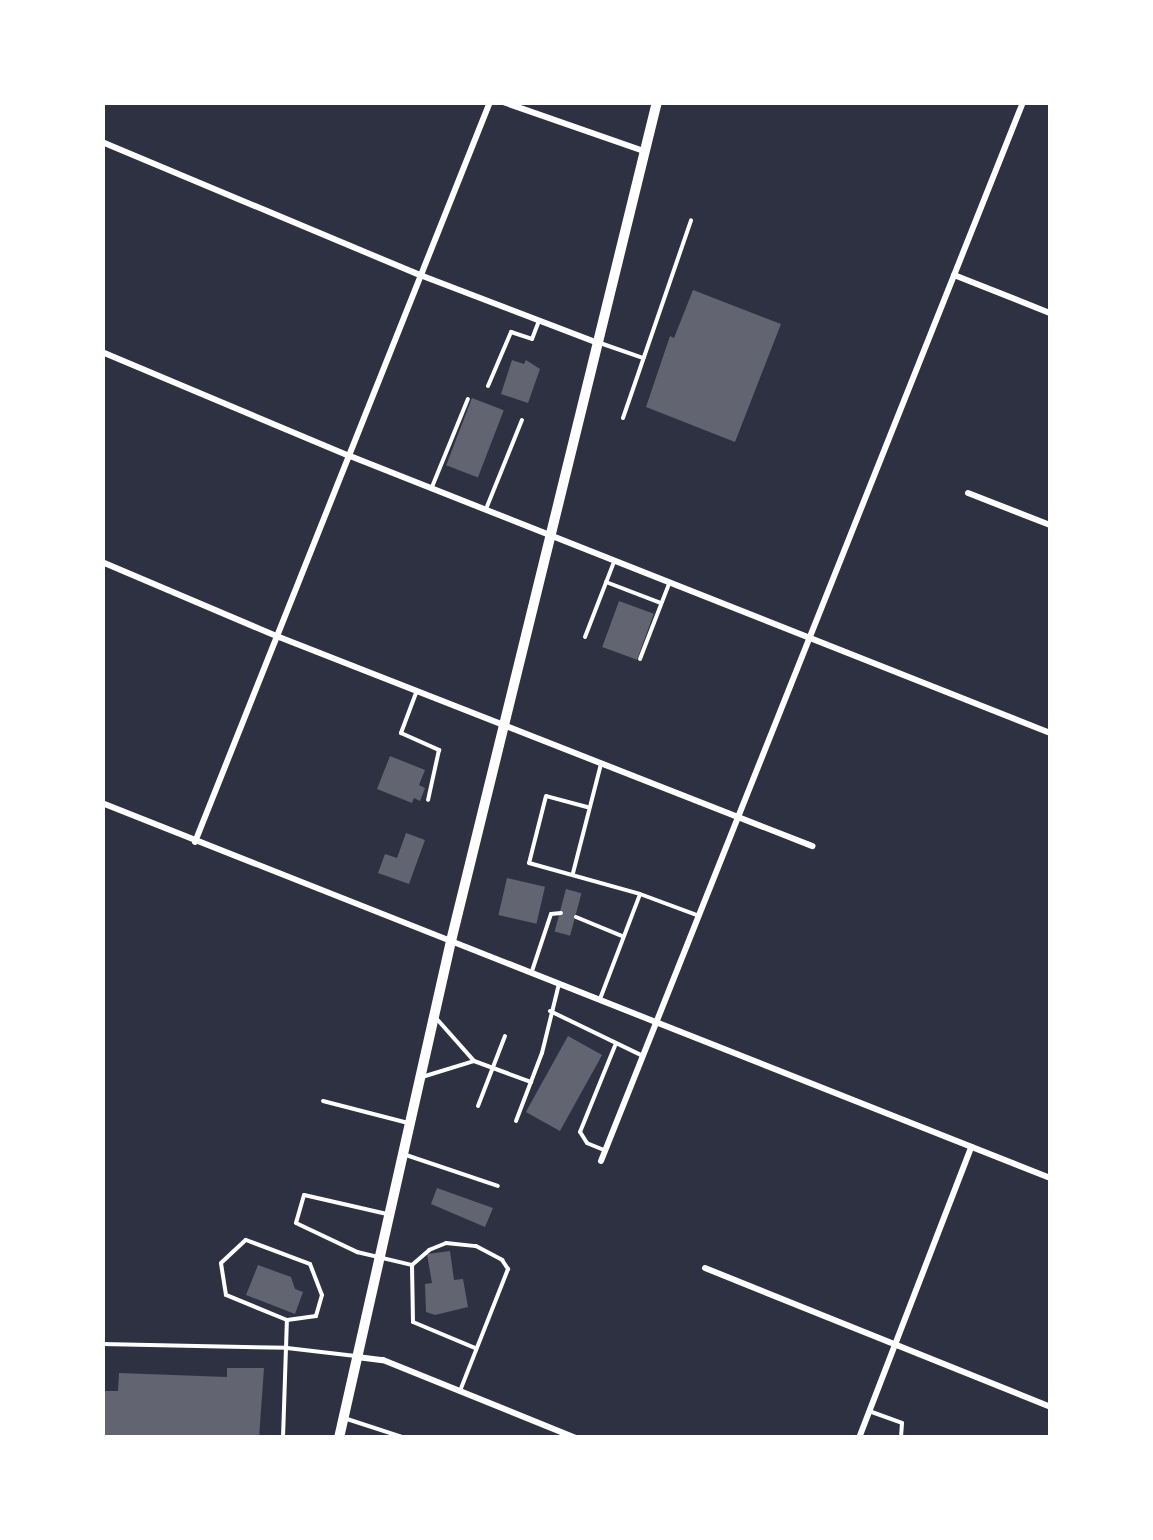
<!DOCTYPE html>
<style>
body{margin:0}
#map{position:relative;width:1153px;height:1540px;overflow:hidden;background:#2d3142;font-family:"Source Serif 4",serif}
div>[style]{position:absolute}
.building>*{inset:0;background:#626471;transform-origin:0 0}
.service>*{height:4px;margin:-2px;padding:0 2px;transform-origin:2px;border-radius:2px;background:#fff}
.minor>*{height:6px;margin:-3px;padding:0 3px;transform-origin:3px;border-radius:3px;background:#fff}
.primary>*{height:10px;margin:-5px;padding:0 5px;transform-origin:5px;border-radius:5px;background:#fff}
span{translate:-50% -50%;white-space:nowrap;text-align:center;line-height:1.15;-webkit-text-stroke:8px #fff;paint-order:stroke}
.frame{position:absolute;inset:0;border:105px solid #fff;pointer-events:none}
</style>
<div id="map">
<div class="building">
<div style="clip-path:polygon(693px 290px,781px 324px,735px 442px,646px 407px,670px 336px,674px 338px)"></div>
<div style="clip-path:polygon(512px 360px,524px 364px,526px 360px,540px 369px,528px 403px,501px 394px)"></div>
<div style="left:472px;top:398px;width:34px;height:72px;rotate:21deg"></div>
<div style="left:619px;top:601px;width:37px;height:49px;rotate:20deg"></div>
<div style="clip-path:polygon(390px 756px,425px 770px,419px 785px,425px 788px,420px 801px,414px 798px,412px 803px,377px 789px)"></div>
<div style="clip-path:polygon(406px 833px,425px 840px,409px 884px,378px 873px,385px 854px,397px 858px)"></div>
<div style="left:507px;top:878px;width:39px;height:38px;rotate:13deg"></div>
<div style="left:566px;top:889px;width:16px;height:44px;rotate:15deg"></div>
<div style="left:568px;top:1036px;width:39px;height:87px;rotate:29deg"></div>
<div style="clip-path:polygon(437px 1188px,493px 1208px,485px 1227px,431px 1204px)"></div>
<div style="clip-path:polygon(450px 1251px,454px 1280px,463px 1279px,468px 1307px,435px 1315px,426px 1312px,425px 1284px,432px 1283px,427px 1254px)"></div>
<div style="clip-path:polygon(258px 1265px,291px 1277px,295px 1289px,303px 1292px,295px 1314px,246px 1295px)"></div>
<div style="clip-path:polygon(227px 1368px,264px 1368px,259px 1438px,102px 1438px,102px 1391px,118px 1391px,119px 1373px,227px 1377px)"></div>
</div>
<div class="service">
<div style="left:600px;top:343px;width:46px;rotate:19.2deg"></div>
<div style="left:488px;top:386px;width:59px;rotate:-66.9deg"></div>
<div style="left:511px;top:332px;width:22px;rotate:18deg"></div>
<div style="left:532px;top:339px;width:19px;rotate:-69deg"></div>
<div style="left:623px;top:418px;width:209px;rotate:-71deg"></div>
<div style="left:432px;top:487px;width:95px;rotate:-67.8deg"></div>
<div style="left:486px;top:509px;width:96px;rotate:-68deg"></div>
<div style="left:606px;top:582px;width:59px;rotate:20.9deg"></div>
<div style="left:585px;top:637px;width:80px;rotate:-68.9deg"></div>
<div style="left:640px;top:659px;width:80px;rotate:-68.9deg"></div>
<div style="left:416px;top:693px;width:43px;rotate:110.6deg"></div>
<div style="left:401px;top:733px;width:42px;rotate:24.1deg"></div>
<div style="left:439px;top:750px;width:51px;rotate:102.4deg"></div>
<div style="left:587px;top:807px;width:42px;rotate:-165deg"></div>
<div style="left:546px;top:796px;width:69px;rotate:104.2deg"></div>
<div style="left:529px;top:863px;width:115px;rotate:15.6deg"></div>
<div style="left:573px;top:873px;width:113px;rotate:-75.6deg"></div>
<div style="left:576px;top:917px;width:50px;rotate:22.4deg"></div>
<div style="left:532px;top:971px;width:60px;rotate:-71.6deg"></div>
<div style="left:551px;top:914px;width:10px;rotate:-6deg"></div>
<div style="left:600px;top:999px;width:112px;rotate:-69.1deg"></div>
<div style="left:640px;top:894px;width:63px;rotate:20.4deg"></div>
<div style="left:550px;top:1011px;width:103px;rotate:25.8deg"></div>
<div style="left:436px;top:1018px;width:57px;rotate:48.5deg"></div>
<div style="left:474px;top:1061px;width:61px;rotate:20.2deg"></div>
<div style="left:422px;top:1077px;width:54px;rotate:-17.1deg"></div>
<div style="left:323px;top:1101px;width:88px;rotate:14.5deg"></div>
<div style="left:478px;top:1106px;width:75px;rotate:-68.9deg"></div>
<div style="left:516px;top:1121px;width:73px;rotate:-69.1deg"></div>
<div style="left:542px;top:1053px;width:71px;rotate:-76.2deg"></div>
<div style="left:604px;top:1150px;width:18px;rotate:-158deg"></div>
<div style="left:587px;top:1143px;width:13px;rotate:-122deg"></div>
<div style="left:580px;top:1132px;width:93px;rotate:-67.9deg"></div>
<div style="left:403px;top:1154px;width:100px;rotate:18.6deg"></div>
<div style="left:387px;top:1214px;width:85px;rotate:-167.1deg"></div>
<div style="left:304px;top:1195px;width:29px;rotate:106deg"></div>
<div style="left:296px;top:1223px;width:68px;rotate:25.4deg"></div>
<div style="left:357px;top:1252px;width:57px;rotate:13.3deg"></div>
<div style="left:412px;top:1265px;width:23px;rotate:-41deg"></div>
<div style="left:429px;top:1250px;width:18px;rotate:-22deg"></div>
<div style="left:446px;top:1243px;width:30px;rotate:6deg"></div>
<div style="left:476px;top:1246px;width:30px;rotate:28deg"></div>
<div style="left:502px;top:1260px;width:11px;rotate:56deg"></div>
<div style="left:508px;top:1269px;width:131px;rotate:111.5deg"></div>
<div style="left:412px;top:1265px;width:57px;rotate:89deg"></div>
<div style="left:413px;top:1322px;width:67px;rotate:22.8deg"></div>
<div style="left:102px;top:1344px;width:185px;rotate:1.2deg"></div>
<div style="left:287px;top:1348px;width:69px;rotate:6.6deg"></div>
<div style="left:869px;top:1411px;width:35px;rotate:20deg"></div>
<div style="left:902px;top:1423px;width:15px;rotate:94deg"></div>
<div style="left:347px;top:1419px;width:61px;rotate:18.1deg"></div>
<div style="left:283px;top:1438px;width:118px;rotate:-88.1deg"></div>
<div style="left:287px;top:1320px;width:66px;rotate:-157.7deg"></div>
<div style="left:226px;top:1295px;width:32px;rotate:-99deg"></div>
<div style="left:221px;top:1263px;width:34px;rotate:-43deg"></div>
<div style="left:246px;top:1240px;width:68px;rotate:20.6deg"></div>
<div style="left:310px;top:1264px;width:33px;rotate:69deg"></div>
<div style="left:322px;top:1295px;width:22px;rotate:106deg"></div>
<div style="left:316px;top:1316px;width:29px;rotate:172deg"></div>
</div>
<div class="minor">
<div style="left:503px;top:102px;width:149px;rotate:19.2deg"></div>
<div style="left:102px;top:142px;width:345px;rotate:22.7deg"></div>
<div style="left:420px;top:275px;width:187px;rotate:20.9deg"></div>
<div style="left:954px;top:275px;width:103px;rotate:21.6deg"></div>
<div style="left:102px;top:352px;width:269px;rotate:22.8deg"></div>
<div style="left:350px;top:456px;width:753px;rotate:21.59deg"></div>
<div style="left:968px;top:493px;width:88px;rotate:21.3deg"></div>
<div style="left:102px;top:562px;width:192px;rotate:23deg"></div>
<div style="left:279px;top:637px;width:573px;rotate:21.41deg"></div>
<div style="left:102px;top:803px;width:1019px;rotate:21.58deg"></div>
<div style="left:195px;top:842px;width:797px;rotate:-68.27deg"></div>
<div style="left:601px;top:1161px;width:1140px;rotate:-68.27deg"></div>
<div style="left:705px;top:1268px;width:372px;rotate:21.9deg"></div>
<div style="left:357px;top:1357px;width:26px;rotate:7deg"></div>
<div style="left:383px;top:1360px;width:208px;rotate:22deg"></div>
<div style="left:859px;top:1438px;width:312px;rotate:-68.9deg"></div>
</div>
<div class="primary">
<div style="left:339px;top:1438px;width:509px;rotate:-77.3deg"></div>
<div style="left:451px;top:941px;width:864px;rotate:-76.21deg"></div>
</div>
<div class="frame"></div>
</div>
